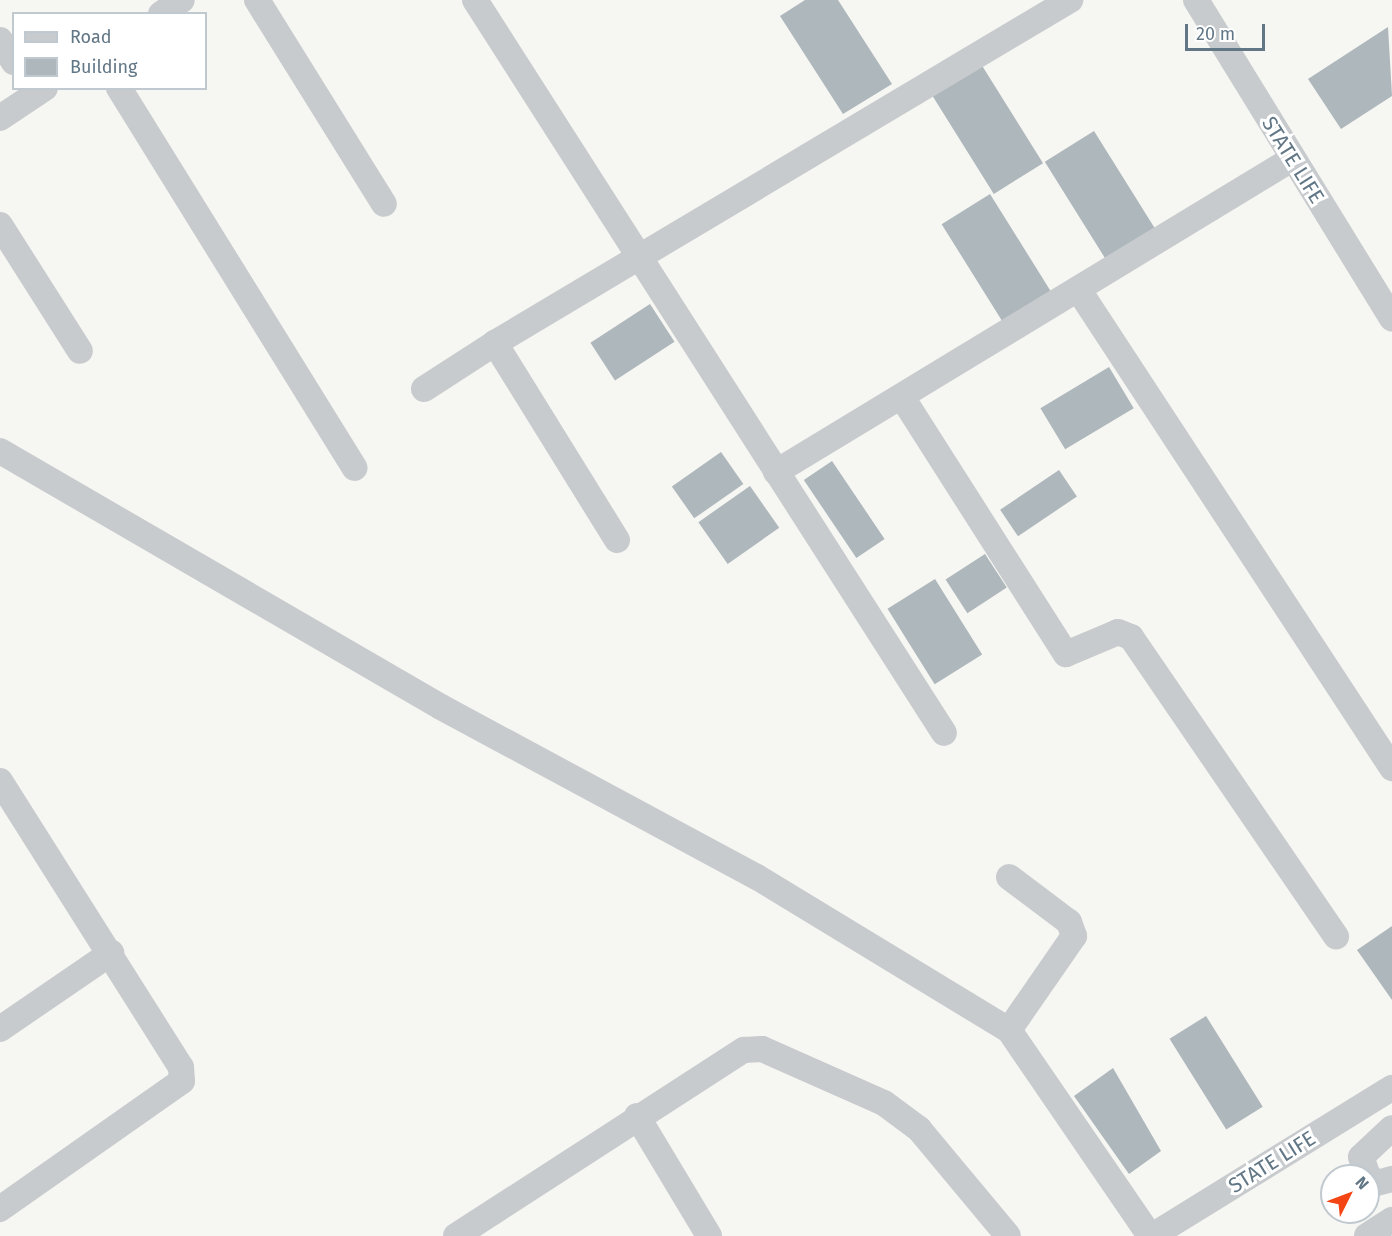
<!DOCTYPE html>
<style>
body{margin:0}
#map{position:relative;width:1392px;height:1236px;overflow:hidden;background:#f6f6f2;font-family:"Fira Sans",sans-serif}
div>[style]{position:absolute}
.building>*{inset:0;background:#aeb7bc;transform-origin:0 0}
.minor>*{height:26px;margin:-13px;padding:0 13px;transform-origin:13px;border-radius:13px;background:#c8cbce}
span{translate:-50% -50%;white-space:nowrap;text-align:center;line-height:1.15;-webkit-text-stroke:6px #fff;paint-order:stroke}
.street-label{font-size:21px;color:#627786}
.legend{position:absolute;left:12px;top:12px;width:195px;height:78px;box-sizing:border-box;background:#fff;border:2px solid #c0c9cf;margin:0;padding:8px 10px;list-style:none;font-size:18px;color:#627786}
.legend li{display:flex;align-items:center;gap:12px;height:30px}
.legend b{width:30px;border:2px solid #c0c9cf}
.north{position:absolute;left:1320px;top:1164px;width:60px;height:60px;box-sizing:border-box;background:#fff;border:2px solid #c0c9cf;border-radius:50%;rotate:48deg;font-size:16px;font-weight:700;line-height:24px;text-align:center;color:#627786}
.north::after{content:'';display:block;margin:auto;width:21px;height:27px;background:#f44515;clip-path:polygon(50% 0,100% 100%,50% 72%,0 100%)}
.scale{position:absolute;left:1185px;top:24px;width:80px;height:27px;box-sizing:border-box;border:3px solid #627786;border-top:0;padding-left:8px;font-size:18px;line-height:21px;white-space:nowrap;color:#627786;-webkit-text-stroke:4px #fff;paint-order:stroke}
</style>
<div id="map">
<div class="building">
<div style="clip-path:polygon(805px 0,838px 0,892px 84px,843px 114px,780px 16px)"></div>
<div style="clip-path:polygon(1388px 27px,1392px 96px,1341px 129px,1308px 79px)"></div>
<div style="left:981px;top:64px;width:117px;height:58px;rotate:58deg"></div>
<div style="left:1094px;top:131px;width:117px;height:58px;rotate:58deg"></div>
<div style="left:990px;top:194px;width:117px;height:57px;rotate:58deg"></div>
<div style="left:650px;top:304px;width:45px;height:71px;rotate:57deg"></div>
<div style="left:1109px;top:367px;width:48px;height:80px;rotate:59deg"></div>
<div style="left:721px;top:452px;width:39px;height:60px;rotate:55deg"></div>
<div style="left:832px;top:461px;width:94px;height:34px;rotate:56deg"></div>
<div style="left:1059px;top:470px;width:32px;height:71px;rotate:56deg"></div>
<div style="left:750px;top:486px;width:51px;height:63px;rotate:55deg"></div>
<div style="left:985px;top:554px;width:40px;height:47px;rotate:57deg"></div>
<div style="left:935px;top:579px;width:89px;height:56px;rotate:58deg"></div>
<div style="clip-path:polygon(1392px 926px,1392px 1000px,1357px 950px)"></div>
<div style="left:1206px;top:1016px;width:107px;height:43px;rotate:58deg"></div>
<div style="clip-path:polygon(1113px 1068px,1161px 1151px,1129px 1174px,1074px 1096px)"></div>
</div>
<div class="minor">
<div style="left:257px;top:0;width:240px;rotate:58.1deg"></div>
<div style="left:475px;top:0;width:870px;rotate:57.39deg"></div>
<div style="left:1196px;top:0;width:374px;rotate:58.4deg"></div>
<div style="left:161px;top:14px;width:25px;rotate:-34deg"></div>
<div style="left:0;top:40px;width:26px;rotate:58deg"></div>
<div style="left:119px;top:88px;width:447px;rotate:58.2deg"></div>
<div style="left:0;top:118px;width:54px;rotate:-33.7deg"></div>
<div style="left:0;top:225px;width:149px;rotate:57.6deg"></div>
<div style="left:1078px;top:289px;width:573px;rotate:56.75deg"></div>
<div style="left:424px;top:389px;width:85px;rotate:-32.9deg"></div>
<div style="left:902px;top:397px;width:305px;rotate:57.5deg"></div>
<div style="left:1066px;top:654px;width:56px;rotate:-22.9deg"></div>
<div style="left:1118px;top:632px;width:14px;rotate:21deg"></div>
<div style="left:1131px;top:637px;width:363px;rotate:55.6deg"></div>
<div style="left:0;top:451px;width:510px;rotate:30.14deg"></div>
<div style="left:441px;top:707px;width:359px;rotate:28.3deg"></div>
<div style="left:757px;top:877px;width:295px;rotate:31.3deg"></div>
<div style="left:1009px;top:1030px;width:250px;rotate:55.6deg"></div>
<div style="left:776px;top:472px;width:604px;rotate:-31.24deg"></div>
<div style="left:617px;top:540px;width:232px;rotate:-121.8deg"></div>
<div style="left:495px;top:343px;width:670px;rotate:-30.82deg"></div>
<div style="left:0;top:781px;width:338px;rotate:57.7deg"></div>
<div style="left:181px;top:1067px;width:14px;rotate:86deg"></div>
<div style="left:182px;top:1081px;width:223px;rotate:144.9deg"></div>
<div style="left:1009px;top:877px;width:75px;rotate:36.9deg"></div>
<div style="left:1069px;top:922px;width:15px;rotate:70deg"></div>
<div style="left:1074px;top:936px;width:114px;rotate:124.7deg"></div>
<div style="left:0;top:1029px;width:135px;rotate:-34.4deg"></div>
<div style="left:637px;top:1116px;width:140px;rotate:59deg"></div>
<div style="left:1368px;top:1176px;width:20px;rotate:-110deg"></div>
<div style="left:1361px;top:1157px;width:42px;rotate:-43.1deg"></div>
<div style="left:1368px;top:1176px;width:11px;rotate:38deg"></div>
<div style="left:1377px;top:1183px;width:16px;rotate:-15deg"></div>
<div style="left:456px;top:1236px;width:343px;rotate:-32.9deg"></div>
<div style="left:744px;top:1050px;width:18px;rotate:-3deg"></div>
<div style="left:762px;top:1049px;width:133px;rotate:23.9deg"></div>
<div style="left:884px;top:1103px;width:44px;rotate:36.6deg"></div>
<div style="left:919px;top:1129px;width:139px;rotate:50.2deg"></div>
<div style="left:1152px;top:1236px;width:282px;rotate:-31.7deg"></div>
<div style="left:1367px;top:1236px;width:30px;rotate:-33deg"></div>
</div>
<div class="street-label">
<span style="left:1293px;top:160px;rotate:58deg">STATE LIFE</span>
<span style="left:1272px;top:1162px;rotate:-32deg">STATE LIFE</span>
</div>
<ul class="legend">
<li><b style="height:8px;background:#c8cbce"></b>Road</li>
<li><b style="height:16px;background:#aeb7bc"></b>Building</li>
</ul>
<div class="north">N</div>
<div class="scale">20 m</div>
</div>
